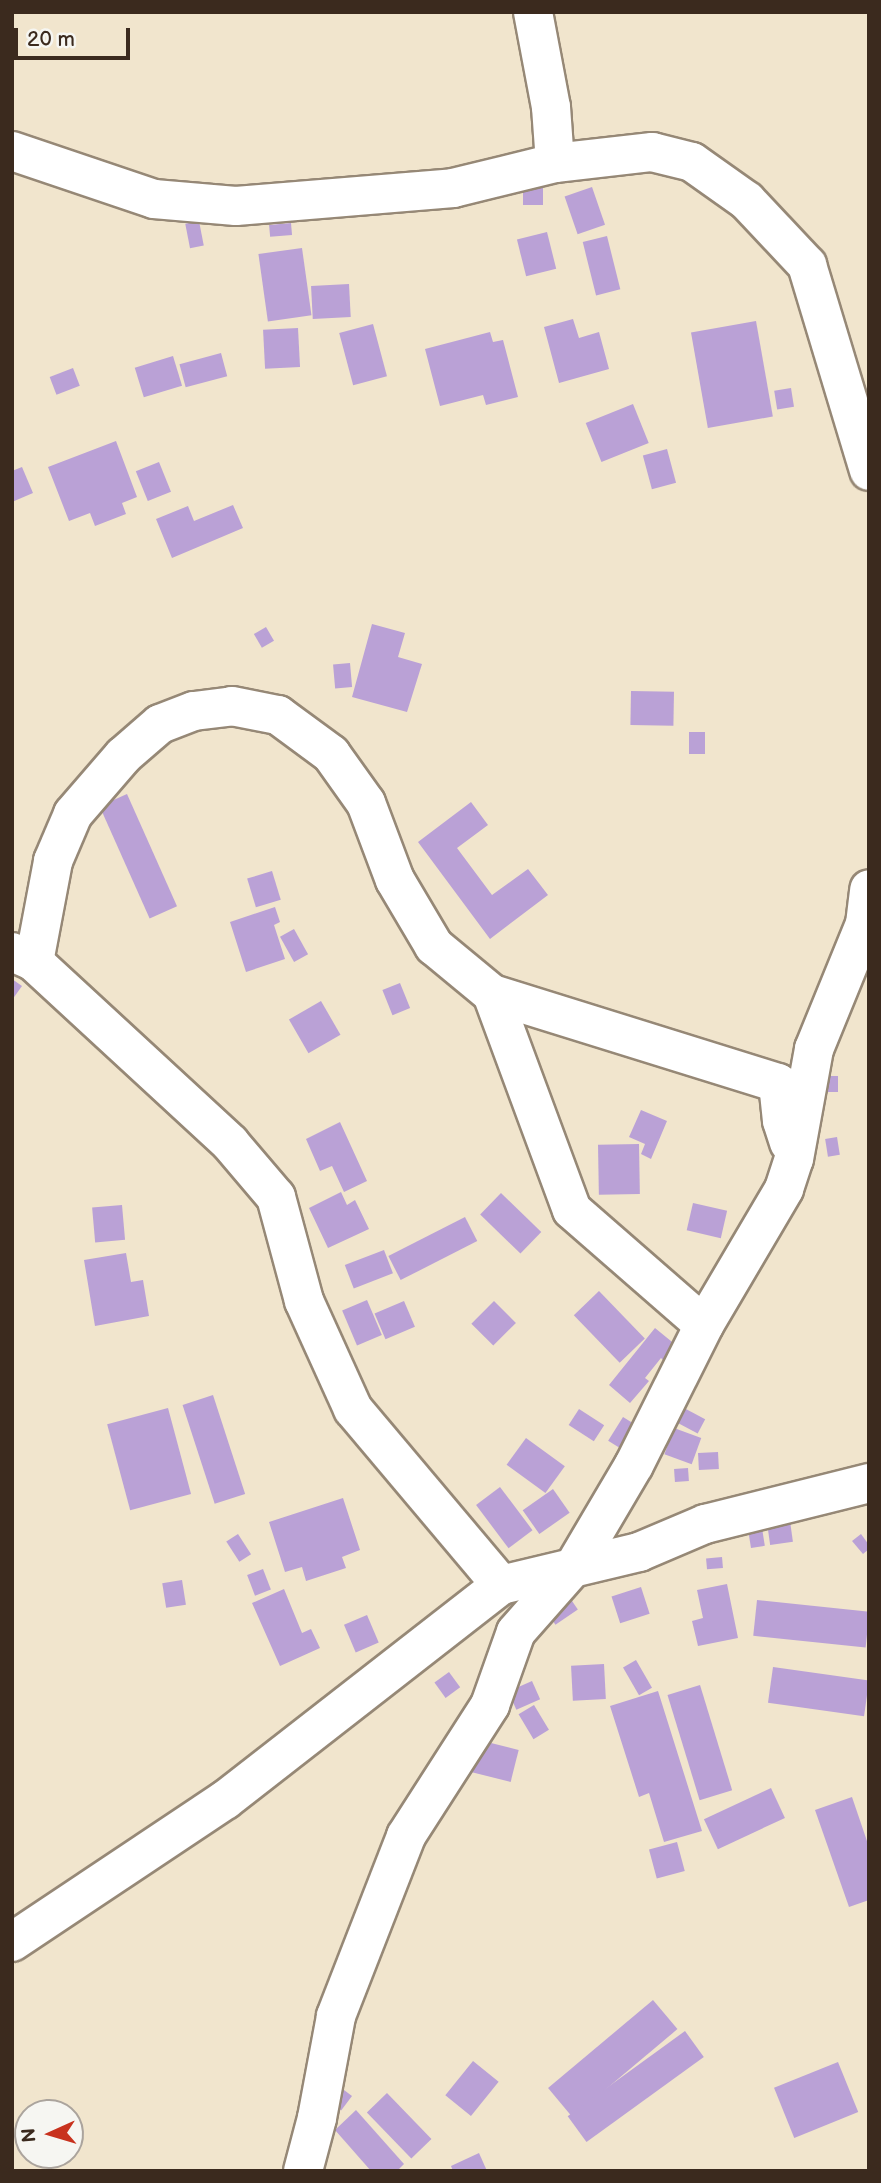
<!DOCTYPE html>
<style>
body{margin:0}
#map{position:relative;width:881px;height:2183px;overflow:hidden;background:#f1e5cd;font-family:"Balsamiq Sans",sans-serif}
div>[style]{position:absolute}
.building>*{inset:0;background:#baa1d6;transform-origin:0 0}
.roads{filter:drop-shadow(2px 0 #968876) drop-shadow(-2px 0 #968876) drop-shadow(0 2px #968876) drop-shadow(0 -2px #968876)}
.street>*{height:38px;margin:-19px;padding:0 19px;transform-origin:19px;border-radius:19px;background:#fff}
.secondary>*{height:38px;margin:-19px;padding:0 19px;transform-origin:19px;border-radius:19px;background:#fff}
span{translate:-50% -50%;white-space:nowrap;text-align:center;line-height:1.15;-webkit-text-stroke:7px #f6f6f2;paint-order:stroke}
.frame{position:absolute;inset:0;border:14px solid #3b2a1e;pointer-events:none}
.north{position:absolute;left:14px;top:2099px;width:70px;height:70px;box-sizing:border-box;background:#f6f6f2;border:2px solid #aba49d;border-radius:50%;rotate:266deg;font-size:19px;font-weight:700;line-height:28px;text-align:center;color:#3b2a1e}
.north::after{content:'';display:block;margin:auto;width:24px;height:32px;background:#c8321e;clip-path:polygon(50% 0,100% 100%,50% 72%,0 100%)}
.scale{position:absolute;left:14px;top:28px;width:116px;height:32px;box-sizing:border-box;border:4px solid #3b2a1e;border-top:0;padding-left:9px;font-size:21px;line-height:24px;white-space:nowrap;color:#3b2a1e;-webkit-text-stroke:5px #f6f6f2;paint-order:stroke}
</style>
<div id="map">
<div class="building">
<div style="left:523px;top:174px;width:20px;height:31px"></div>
<div style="left:592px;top:187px;width:40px;height:29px;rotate:71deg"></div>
<div style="left:199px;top:221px;width:25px;height:14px;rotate:79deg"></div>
<div style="left:291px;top:223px;width:12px;height:22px;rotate:85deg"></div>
<div style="left:547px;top:232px;width:38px;height:31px;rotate:76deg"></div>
<div style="left:607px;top:236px;width:55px;height:25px;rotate:76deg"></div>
<div style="left:302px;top:248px;width:68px;height:44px;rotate:82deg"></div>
<div style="left:349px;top:284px;width:33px;height:38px;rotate:87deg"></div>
<div style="clip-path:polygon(573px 319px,579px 338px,599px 332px,609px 369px,559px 383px,544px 327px)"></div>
<div style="left:756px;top:321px;width:97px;height:66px;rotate:80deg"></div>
<div style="left:373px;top:324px;width:54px;height:35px;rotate:75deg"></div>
<div style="left:298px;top:328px;width:39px;height:35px;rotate:87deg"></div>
<div style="clip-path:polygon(490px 332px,493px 342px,503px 340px,518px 397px,486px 405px,483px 395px,440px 406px,425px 349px)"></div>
<div style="left:221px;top:353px;width:24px;height:43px;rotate:75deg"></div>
<div style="left:173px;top:356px;width:31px;height:40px;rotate:73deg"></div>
<div style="left:73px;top:368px;width:19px;height:25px;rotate:69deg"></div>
<div style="left:791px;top:388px;width:19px;height:17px;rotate:81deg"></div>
<div style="left:633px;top:404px;width:42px;height:51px;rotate:68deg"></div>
<div style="clip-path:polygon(116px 441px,137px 497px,122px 503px,126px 514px,95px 526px,90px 513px,69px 521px,48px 467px)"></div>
<div style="left:667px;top:449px;width:35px;height:25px;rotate:75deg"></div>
<div style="left:159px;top:462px;width:32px;height:25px;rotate:68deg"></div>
<div style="clip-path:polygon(22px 467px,33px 493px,12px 502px,12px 471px)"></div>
<div style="clip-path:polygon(233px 505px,243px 528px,172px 558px,156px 519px,188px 506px,194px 521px)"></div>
<div style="clip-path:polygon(372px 624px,405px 633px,398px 657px,422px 664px,407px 712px,352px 697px)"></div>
<div style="left:266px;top:627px;width:16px;height:14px;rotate:60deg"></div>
<div style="left:350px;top:663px;width:24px;height:17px;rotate:85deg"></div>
<div style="left:631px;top:691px;width:43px;height:34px;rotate:1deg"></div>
<div style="left:705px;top:732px;width:22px;height:16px;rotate:90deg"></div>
<div style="left:127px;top:794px;width:123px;height:30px;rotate:66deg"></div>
<div style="clip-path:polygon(471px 802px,488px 825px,457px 848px,492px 895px,528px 869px,548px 895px,490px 939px,418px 842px)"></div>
<div style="left:272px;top:871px;width:30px;height:26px;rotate:73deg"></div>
<div style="clip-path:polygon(275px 907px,280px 922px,274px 925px,285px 959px,246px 972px,230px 922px)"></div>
<div style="left:294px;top:929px;width:29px;height:16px;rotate:61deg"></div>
<div style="clip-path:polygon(12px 979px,22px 986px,12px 1000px)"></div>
<div style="left:400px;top:983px;width:27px;height:19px;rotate:68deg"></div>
<div style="left:321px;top:1001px;width:39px;height:37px;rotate:60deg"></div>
<div style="left:813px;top:1076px;width:25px;height:16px"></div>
<div style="clip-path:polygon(641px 1110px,667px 1121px,651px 1159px,641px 1154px,645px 1144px,629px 1137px)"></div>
<div style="clip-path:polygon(340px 1122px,367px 1181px,344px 1192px,332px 1166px,320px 1171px,306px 1139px)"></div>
<div style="left:837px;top:1137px;width:18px;height:12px;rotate:81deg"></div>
<div style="left:639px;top:1144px;width:50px;height:41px;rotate:89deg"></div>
<div style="clip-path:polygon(341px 1192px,347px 1205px,355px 1200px,369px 1229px,328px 1248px,309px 1208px)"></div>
<div style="left:501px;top:1193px;width:56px;height:30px;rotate:44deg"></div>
<div style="left:693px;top:1203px;width:35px;height:28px;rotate:13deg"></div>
<div style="left:122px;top:1205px;width:35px;height:30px;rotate:85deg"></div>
<div style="left:465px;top:1217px;width:27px;height:86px;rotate:63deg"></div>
<div style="left:384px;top:1250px;width:25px;height:42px;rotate:69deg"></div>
<div style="clip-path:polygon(126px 1253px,131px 1282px,143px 1280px,149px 1316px,95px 1326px,84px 1260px)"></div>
<div style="left:599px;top:1291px;width:66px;height:35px;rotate:46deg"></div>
<div style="left:367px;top:1300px;width:38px;height:27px;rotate:67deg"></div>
<div style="left:404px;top:1301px;width:28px;height:32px;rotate:67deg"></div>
<div style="left:494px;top:1301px;width:31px;height:32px;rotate:45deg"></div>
<div style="clip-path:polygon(655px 1328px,677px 1346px,665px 1362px,661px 1358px,645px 1378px,649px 1381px,630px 1403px,609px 1385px)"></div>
<div style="left:213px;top:1395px;width:104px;height:32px;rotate:72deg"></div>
<div style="left:168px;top:1408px;width:89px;height:63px;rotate:75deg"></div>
<div style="left:684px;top:1408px;width:24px;height:16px;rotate:28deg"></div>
<div style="left:579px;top:1409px;width:30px;height:19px;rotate:33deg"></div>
<div style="left:623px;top:1417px;width:19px;height:28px;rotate:32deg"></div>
<div style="left:674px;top:1428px;width:29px;height:28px;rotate:20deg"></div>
<div style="left:526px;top:1438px;width:48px;height:33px;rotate:36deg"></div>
<div style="left:718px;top:1452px;width:17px;height:20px;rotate:87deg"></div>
<div style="left:688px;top:1468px;width:13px;height:14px;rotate:86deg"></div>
<div style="left:500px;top:1487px;width:54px;height:30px;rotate:53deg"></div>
<div style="left:553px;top:1489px;width:29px;height:37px;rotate:55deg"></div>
<div style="clip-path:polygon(343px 1498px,360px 1550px,342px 1557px,346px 1568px,306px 1581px,302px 1567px,285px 1572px,269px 1522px)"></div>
<div style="left:790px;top:1521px;width:21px;height:23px;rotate:82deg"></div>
<div style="left:762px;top:1528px;width:18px;height:14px;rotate:81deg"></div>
<div style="left:238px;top:1534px;width:24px;height:14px;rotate:57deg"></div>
<div style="clip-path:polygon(861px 1534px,869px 1545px,869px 1549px,863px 1554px,852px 1541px)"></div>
<div style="left:722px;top:1557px;width:11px;height:16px;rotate:85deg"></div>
<div style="left:263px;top:1569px;width:22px;height:17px;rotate:69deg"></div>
<div style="left:182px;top:1580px;width:25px;height:20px;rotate:81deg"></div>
<div style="clip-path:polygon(727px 1584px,738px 1638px,698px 1646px,692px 1621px,703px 1618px,697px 1590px)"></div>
<div style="left:641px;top:1587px;width:28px;height:31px;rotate:72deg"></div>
<div style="clip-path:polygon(284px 1589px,302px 1633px,311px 1629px,320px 1648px,280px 1666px,252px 1603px)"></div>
<div style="left:570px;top:1598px;width:14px;height:27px;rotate:56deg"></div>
<div style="left:757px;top:1600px;width:113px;height:36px;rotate:6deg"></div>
<div style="left:367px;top:1615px;width:30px;height:25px;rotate:67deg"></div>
<div style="left:636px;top:1660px;width:32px;height:15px;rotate:60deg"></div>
<div style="left:604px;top:1664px;width:35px;height:33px;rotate:87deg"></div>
<div style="left:773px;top:1667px;width:97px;height:36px;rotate:8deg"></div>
<div style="left:449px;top:1672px;width:19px;height:18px;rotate:54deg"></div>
<div style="left:532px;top:1681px;width:20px;height:26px;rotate:66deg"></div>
<div style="left:700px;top:1685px;width:110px;height:34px;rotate:73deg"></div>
<div style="clip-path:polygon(658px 1691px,702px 1831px,664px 1842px,649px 1793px,639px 1797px,610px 1706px)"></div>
<div style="left:534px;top:1705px;width:29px;height:18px;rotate:59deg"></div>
<div style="left:475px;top:1739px;width:45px;height:33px;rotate:14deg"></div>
<div style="left:771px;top:1788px;width:33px;height:74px;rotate:65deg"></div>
<div style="clip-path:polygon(852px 1797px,869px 1847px,869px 1900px,849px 1907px,815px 1810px)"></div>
<div style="left:677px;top:1842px;width:30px;height:29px;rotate:75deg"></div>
<div style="left:653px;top:2000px;width:38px;height:137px;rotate:50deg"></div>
<div style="left:685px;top:2031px;width:32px;height:145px;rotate:54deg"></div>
<div style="left:473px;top:2061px;width:33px;height:44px;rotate:39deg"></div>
<div style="left:838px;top:2062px;width:54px;height:69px;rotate:68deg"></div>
<div style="left:344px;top:2090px;width:10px;height:18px;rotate:37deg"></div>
<div style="left:387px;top:2093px;width:64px;height:28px;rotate:46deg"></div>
<div style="clip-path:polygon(356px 2110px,404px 2164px,397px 2171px,371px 2171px,335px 2130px)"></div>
<div style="clip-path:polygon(479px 2153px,487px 2171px,453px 2171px,451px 2166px)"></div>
</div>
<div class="roads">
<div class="street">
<div style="left:533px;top:12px;width:97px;rotate:79.3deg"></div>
<div style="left:551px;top:107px;width:56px;rotate:85.9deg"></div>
<div style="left:555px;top:163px;width:98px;rotate:-6.5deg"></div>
<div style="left:652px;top:152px;width:41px;rotate:14deg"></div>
<div style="left:692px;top:162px;width:67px;rotate:35.3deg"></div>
<div style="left:747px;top:201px;width:88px;rotate:46.8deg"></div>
<div style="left:807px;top:265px;width:215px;rotate:73.2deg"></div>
<div style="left:12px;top:151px;width:150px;rotate:18.7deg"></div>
<div style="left:154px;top:199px;width:82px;rotate:4.9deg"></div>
<div style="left:236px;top:206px;width:218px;rotate:-4.7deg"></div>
<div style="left:453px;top:188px;width:105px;rotate:-13.8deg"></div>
<div style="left:12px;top:952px;width:24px;rotate:24deg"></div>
<div style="left:34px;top:962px;width:267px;rotate:42.7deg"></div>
<div style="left:230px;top:1143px;width:71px;rotate:49.6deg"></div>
<div style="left:276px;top:1197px;width:108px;rotate:74.9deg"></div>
<div style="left:304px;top:1301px;width:119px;rotate:65.6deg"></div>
<div style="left:353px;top:1409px;width:230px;rotate:49.9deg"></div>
<div style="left:34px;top:962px;width:103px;rotate:-79.3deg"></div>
<div style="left:53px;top:861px;width:51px;rotate:-66.9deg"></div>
<div style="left:73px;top:814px;width:77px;rotate:-49.2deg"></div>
<div style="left:123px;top:756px;width:49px;rotate:-40.9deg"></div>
<div style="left:160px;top:724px;width:36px;rotate:-21deg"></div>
<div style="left:194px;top:711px;width:38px;rotate:-7deg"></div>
<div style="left:232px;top:706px;width:47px;rotate:11.1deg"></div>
<div style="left:278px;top:715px;width:66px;rotate:36.3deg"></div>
<div style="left:331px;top:754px;width:60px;rotate:54.5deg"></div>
<div style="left:366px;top:803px;width:82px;rotate:69.4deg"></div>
<div style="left:395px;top:880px;width:77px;rotate:59.4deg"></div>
<div style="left:434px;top:946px;width:75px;rotate:39.6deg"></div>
<div style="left:492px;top:994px;width:300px;rotate:17.3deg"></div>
<div style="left:778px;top:1083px;width:38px;rotate:84deg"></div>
<div style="left:782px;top:1121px;width:23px;rotate:72deg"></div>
<div style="left:492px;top:994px;width:230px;rotate:69.7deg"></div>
<div style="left:572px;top:1210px;width:175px;rotate:41.1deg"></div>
<div style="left:303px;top:2171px;width:55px;rotate:-75.2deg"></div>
<div style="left:317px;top:2118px;width:104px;rotate:-79.4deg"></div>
<div style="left:336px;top:2016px;width:193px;rotate:-68.7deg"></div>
<div style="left:406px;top:1836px;width:156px;rotate:-57.3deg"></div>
<div style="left:490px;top:1705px;width:77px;rotate:-70.4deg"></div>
<div style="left:516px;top:1632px;width:89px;rotate:-48.6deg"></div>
<div style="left:575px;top:1565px;width:116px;rotate:-59.5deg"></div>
<div style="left:634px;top:1465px;width:157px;rotate:-63.4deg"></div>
<div style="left:704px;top:1325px;width:158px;rotate:-59.5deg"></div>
<div style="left:784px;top:1189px;width:32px;rotate:-72deg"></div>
<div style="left:794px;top:1159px;width:112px;rotate:-79.7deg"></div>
<div style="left:814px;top:1049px;width:135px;rotate:-67.8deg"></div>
<div style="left:865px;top:924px;width:35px;rotate:-83deg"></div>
</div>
<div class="secondary">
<div style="left:12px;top:1942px;width:256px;rotate:-33.7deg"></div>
<div style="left:225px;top:1800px;width:350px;rotate:-37.9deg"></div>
<div style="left:501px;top:1585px;width:142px;rotate:-13.4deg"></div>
<div style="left:639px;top:1552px;width:72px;rotate:-23deg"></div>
<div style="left:705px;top:1524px;width:169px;rotate:-14deg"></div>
</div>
</div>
<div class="frame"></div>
<div class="north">N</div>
<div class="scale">20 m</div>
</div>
